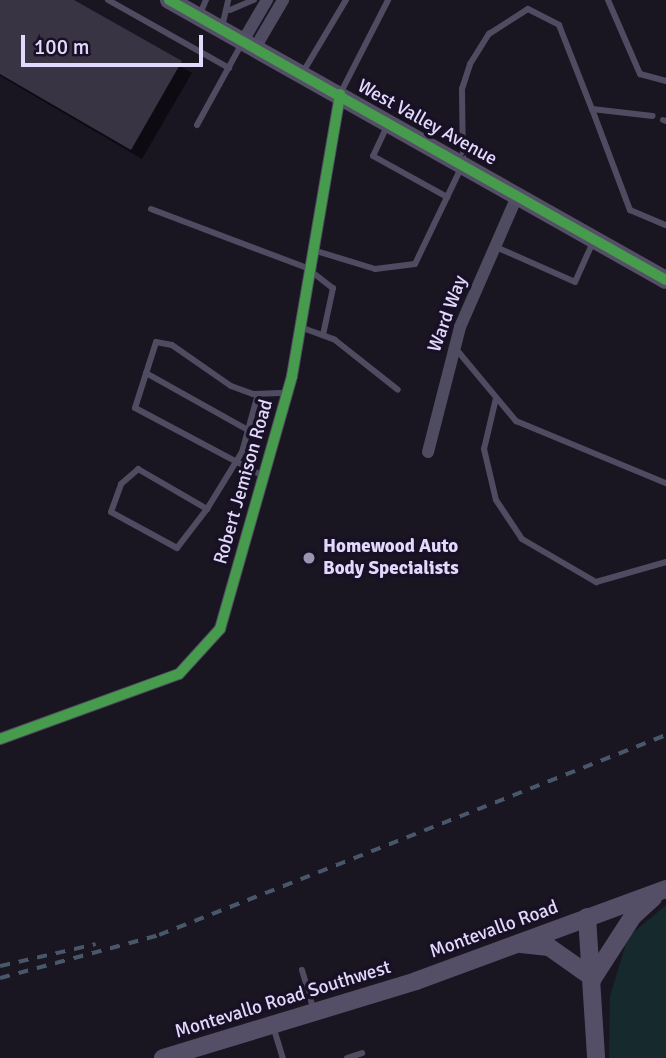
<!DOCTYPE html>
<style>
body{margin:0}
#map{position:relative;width:666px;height:1058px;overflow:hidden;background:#191621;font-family:Signika,sans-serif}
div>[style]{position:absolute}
.green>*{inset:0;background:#16292d}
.shadow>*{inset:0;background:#0007}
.building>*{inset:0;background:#393443}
.lane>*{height:6px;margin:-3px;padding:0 3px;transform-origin:3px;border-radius:3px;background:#4f4c61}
.street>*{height:12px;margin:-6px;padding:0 6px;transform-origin:6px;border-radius:6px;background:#4f4c61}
.secondary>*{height:18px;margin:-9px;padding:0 9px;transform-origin:9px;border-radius:9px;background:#544f67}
.rail>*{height:3.5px;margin-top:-1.75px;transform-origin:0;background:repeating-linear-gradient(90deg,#49576a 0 10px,transparent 0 19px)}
.cycleway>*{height:10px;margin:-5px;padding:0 5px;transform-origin:5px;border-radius:5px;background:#469c4c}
.dots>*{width:19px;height:19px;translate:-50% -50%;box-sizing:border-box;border:4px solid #181126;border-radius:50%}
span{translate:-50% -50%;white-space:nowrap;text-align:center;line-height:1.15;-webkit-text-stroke:7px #181126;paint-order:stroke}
.street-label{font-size:19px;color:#e2d9fc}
.poi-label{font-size:19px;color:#e2d9fc;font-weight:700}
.left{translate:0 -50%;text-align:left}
.scale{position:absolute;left:21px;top:35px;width:182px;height:32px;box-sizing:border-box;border:4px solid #e2d9fc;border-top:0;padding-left:9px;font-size:21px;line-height:24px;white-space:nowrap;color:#e2d9fc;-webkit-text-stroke:5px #181126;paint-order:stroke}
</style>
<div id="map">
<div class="green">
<div style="clip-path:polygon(666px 905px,666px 1058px,609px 1058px,610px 996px,628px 937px)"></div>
</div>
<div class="shadow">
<div style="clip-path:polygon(0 0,70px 0,192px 73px,142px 159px,0 76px)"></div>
</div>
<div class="building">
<div style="clip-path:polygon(0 0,74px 0,182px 61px,131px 150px,0 74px)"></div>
</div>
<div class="lane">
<div style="left:108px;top:0;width:139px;rotate:29.3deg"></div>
<div style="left:608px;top:0;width:81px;rotate:66.6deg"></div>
<div style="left:640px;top:74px;width:27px;rotate:15deg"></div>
<div style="left:230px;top:10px;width:26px;rotate:-23deg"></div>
<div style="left:200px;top:14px;width:15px;rotate:-67deg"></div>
<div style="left:222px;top:27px;width:28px;rotate:-77deg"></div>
<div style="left:303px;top:72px;width:84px;rotate:-59.2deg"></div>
<div style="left:340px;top:94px;width:106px;rotate:-62.9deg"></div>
<div style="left:592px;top:109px;width:108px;rotate:69.4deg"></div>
<div style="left:630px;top:210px;width:39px;rotate:23deg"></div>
<div style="left:663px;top:120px;width:3px;rotate:18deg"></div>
<div style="left:388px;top:124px;width:35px;rotate:115deg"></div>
<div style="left:373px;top:156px;width:85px;rotate:29deg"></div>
<div style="left:197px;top:125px;width:94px;rotate:-61.2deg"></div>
<div style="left:151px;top:209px;width:167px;rotate:20.7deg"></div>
<div style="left:307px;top:268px;width:33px;rotate:38deg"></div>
<div style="left:333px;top:288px;width:48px;rotate:102deg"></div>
<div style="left:496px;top:247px;width:86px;rotate:23.9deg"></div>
<div style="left:575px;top:282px;width:44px;rotate:-65.8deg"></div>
<div style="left:313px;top:250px;width:65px;rotate:17deg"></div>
<div style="left:375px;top:269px;width:40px;rotate:-7.1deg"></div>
<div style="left:415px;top:264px;width:111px;rotate:-64.4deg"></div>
<div style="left:463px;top:164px;width:75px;rotate:-90.8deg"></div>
<div style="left:462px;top:89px;width:26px;rotate:-72deg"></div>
<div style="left:470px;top:64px;width:36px;rotate:-58deg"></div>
<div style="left:489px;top:34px;width:46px;rotate:-32.7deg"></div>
<div style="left:528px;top:9px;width:35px;rotate:27deg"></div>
<div style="left:559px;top:25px;width:90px;rotate:68.6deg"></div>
<div style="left:592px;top:109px;width:61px;rotate:6.5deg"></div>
<div style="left:300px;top:327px;width:37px;rotate:20deg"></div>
<div style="left:335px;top:340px;width:80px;rotate:38.4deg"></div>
<div style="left:456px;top:349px;width:94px;rotate:50.2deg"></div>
<div style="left:516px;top:421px;width:162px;rotate:22.5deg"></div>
<div style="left:146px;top:373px;width:117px;rotate:29.2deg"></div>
<div style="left:496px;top:398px;width:52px;rotate:103.2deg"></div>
<div style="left:484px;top:449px;width:52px;rotate:76.8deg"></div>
<div style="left:496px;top:500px;width:47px;rotate:56.3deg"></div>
<div style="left:522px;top:539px;width:86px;rotate:30.2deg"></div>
<div style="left:596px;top:582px;width:73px;rotate:-15.9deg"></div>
<div style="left:265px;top:477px;width:147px;rotate:-152deg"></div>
<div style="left:135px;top:408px;width:69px;rotate:-72.3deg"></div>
<div style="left:156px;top:342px;width:16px;rotate:11deg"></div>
<div style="left:172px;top:345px;width:72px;rotate:34.8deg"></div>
<div style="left:231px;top:386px;width:23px;rotate:20deg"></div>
<div style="left:253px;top:394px;width:34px;rotate:-2deg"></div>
<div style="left:207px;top:509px;width:49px;rotate:127.6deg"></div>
<div style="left:177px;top:548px;width:75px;rotate:-151.4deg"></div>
<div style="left:111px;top:512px;width:30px;rotate:-70deg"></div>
<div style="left:121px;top:484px;width:23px;rotate:-41deg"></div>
<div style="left:138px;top:469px;width:80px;rotate:30.1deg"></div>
<div style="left:207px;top:509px;width:67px;rotate:-58.4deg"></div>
<div style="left:242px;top:452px;width:60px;rotate:-74.6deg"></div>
<div style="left:302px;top:970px;width:43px;rotate:73.7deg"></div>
<div style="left:273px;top:1026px;width:34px;rotate:73deg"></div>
<div style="left:347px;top:1058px;width:16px;rotate:-18deg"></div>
</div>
<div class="street">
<div style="left:243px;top:41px;width:48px;rotate:-59.7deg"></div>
<div style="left:255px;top:48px;width:56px;rotate:-59.7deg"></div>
<div style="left:428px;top:452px;width:129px;rotate:-75.6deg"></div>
<div style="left:460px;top:327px;width:145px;rotate:-66.4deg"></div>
<div style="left:0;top:739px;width:190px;rotate:-20deg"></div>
<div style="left:179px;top:674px;width:61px;rotate:-47.7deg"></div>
<div style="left:220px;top:629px;width:263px;rotate:-74.1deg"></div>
<div style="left:292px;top:376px;width:286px;rotate:-80.3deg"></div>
</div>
<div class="secondary">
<div style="left:169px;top:0;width:570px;rotate:29.4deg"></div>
<div style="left:587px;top:917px;width:141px;rotate:86.3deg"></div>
<div style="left:521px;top:944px;width:28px;rotate:6deg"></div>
<div style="left:549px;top:947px;width:54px;rotate:35.2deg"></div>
<div style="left:593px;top:978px;width:74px;rotate:-57.2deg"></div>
<div style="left:633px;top:916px;width:27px;rotate:-42deg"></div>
<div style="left:163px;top:1058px;width:264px;rotate:-16.9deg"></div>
<div style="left:416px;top:981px;width:266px;rotate:-20.2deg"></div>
</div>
<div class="rail">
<div style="left:0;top:966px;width:98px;rotate:-12.9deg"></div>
<div style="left:0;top:978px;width:165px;rotate:-15.1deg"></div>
<div style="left:159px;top:935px;width:545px;rotate:-21.53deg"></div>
</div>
<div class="cycleway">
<div style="left:169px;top:0;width:570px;rotate:29.4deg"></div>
<div style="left:0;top:739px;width:190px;rotate:-20deg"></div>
<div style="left:179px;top:674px;width:61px;rotate:-47.7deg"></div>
<div style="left:220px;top:629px;width:263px;rotate:-74.1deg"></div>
<div style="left:292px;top:376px;width:286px;rotate:-80.3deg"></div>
</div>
<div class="dots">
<div style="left:309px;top:558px;background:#9c95af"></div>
</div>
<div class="street-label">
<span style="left:427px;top:123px;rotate:29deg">West Valley Avenue</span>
<span style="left:448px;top:314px;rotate:-70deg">Ward Way</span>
<span style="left:244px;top:482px;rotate:-74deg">Robert Jemison Road</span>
<span style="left:494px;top:930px;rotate:-20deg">Montevallo Road</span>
<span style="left:283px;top:1000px;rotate:-17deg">Montevallo Road Southwest</span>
</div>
<div class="poi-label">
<span class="left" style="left:323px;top:558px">Homewood Auto<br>Body Specialists</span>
</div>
<div class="scale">100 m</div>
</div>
